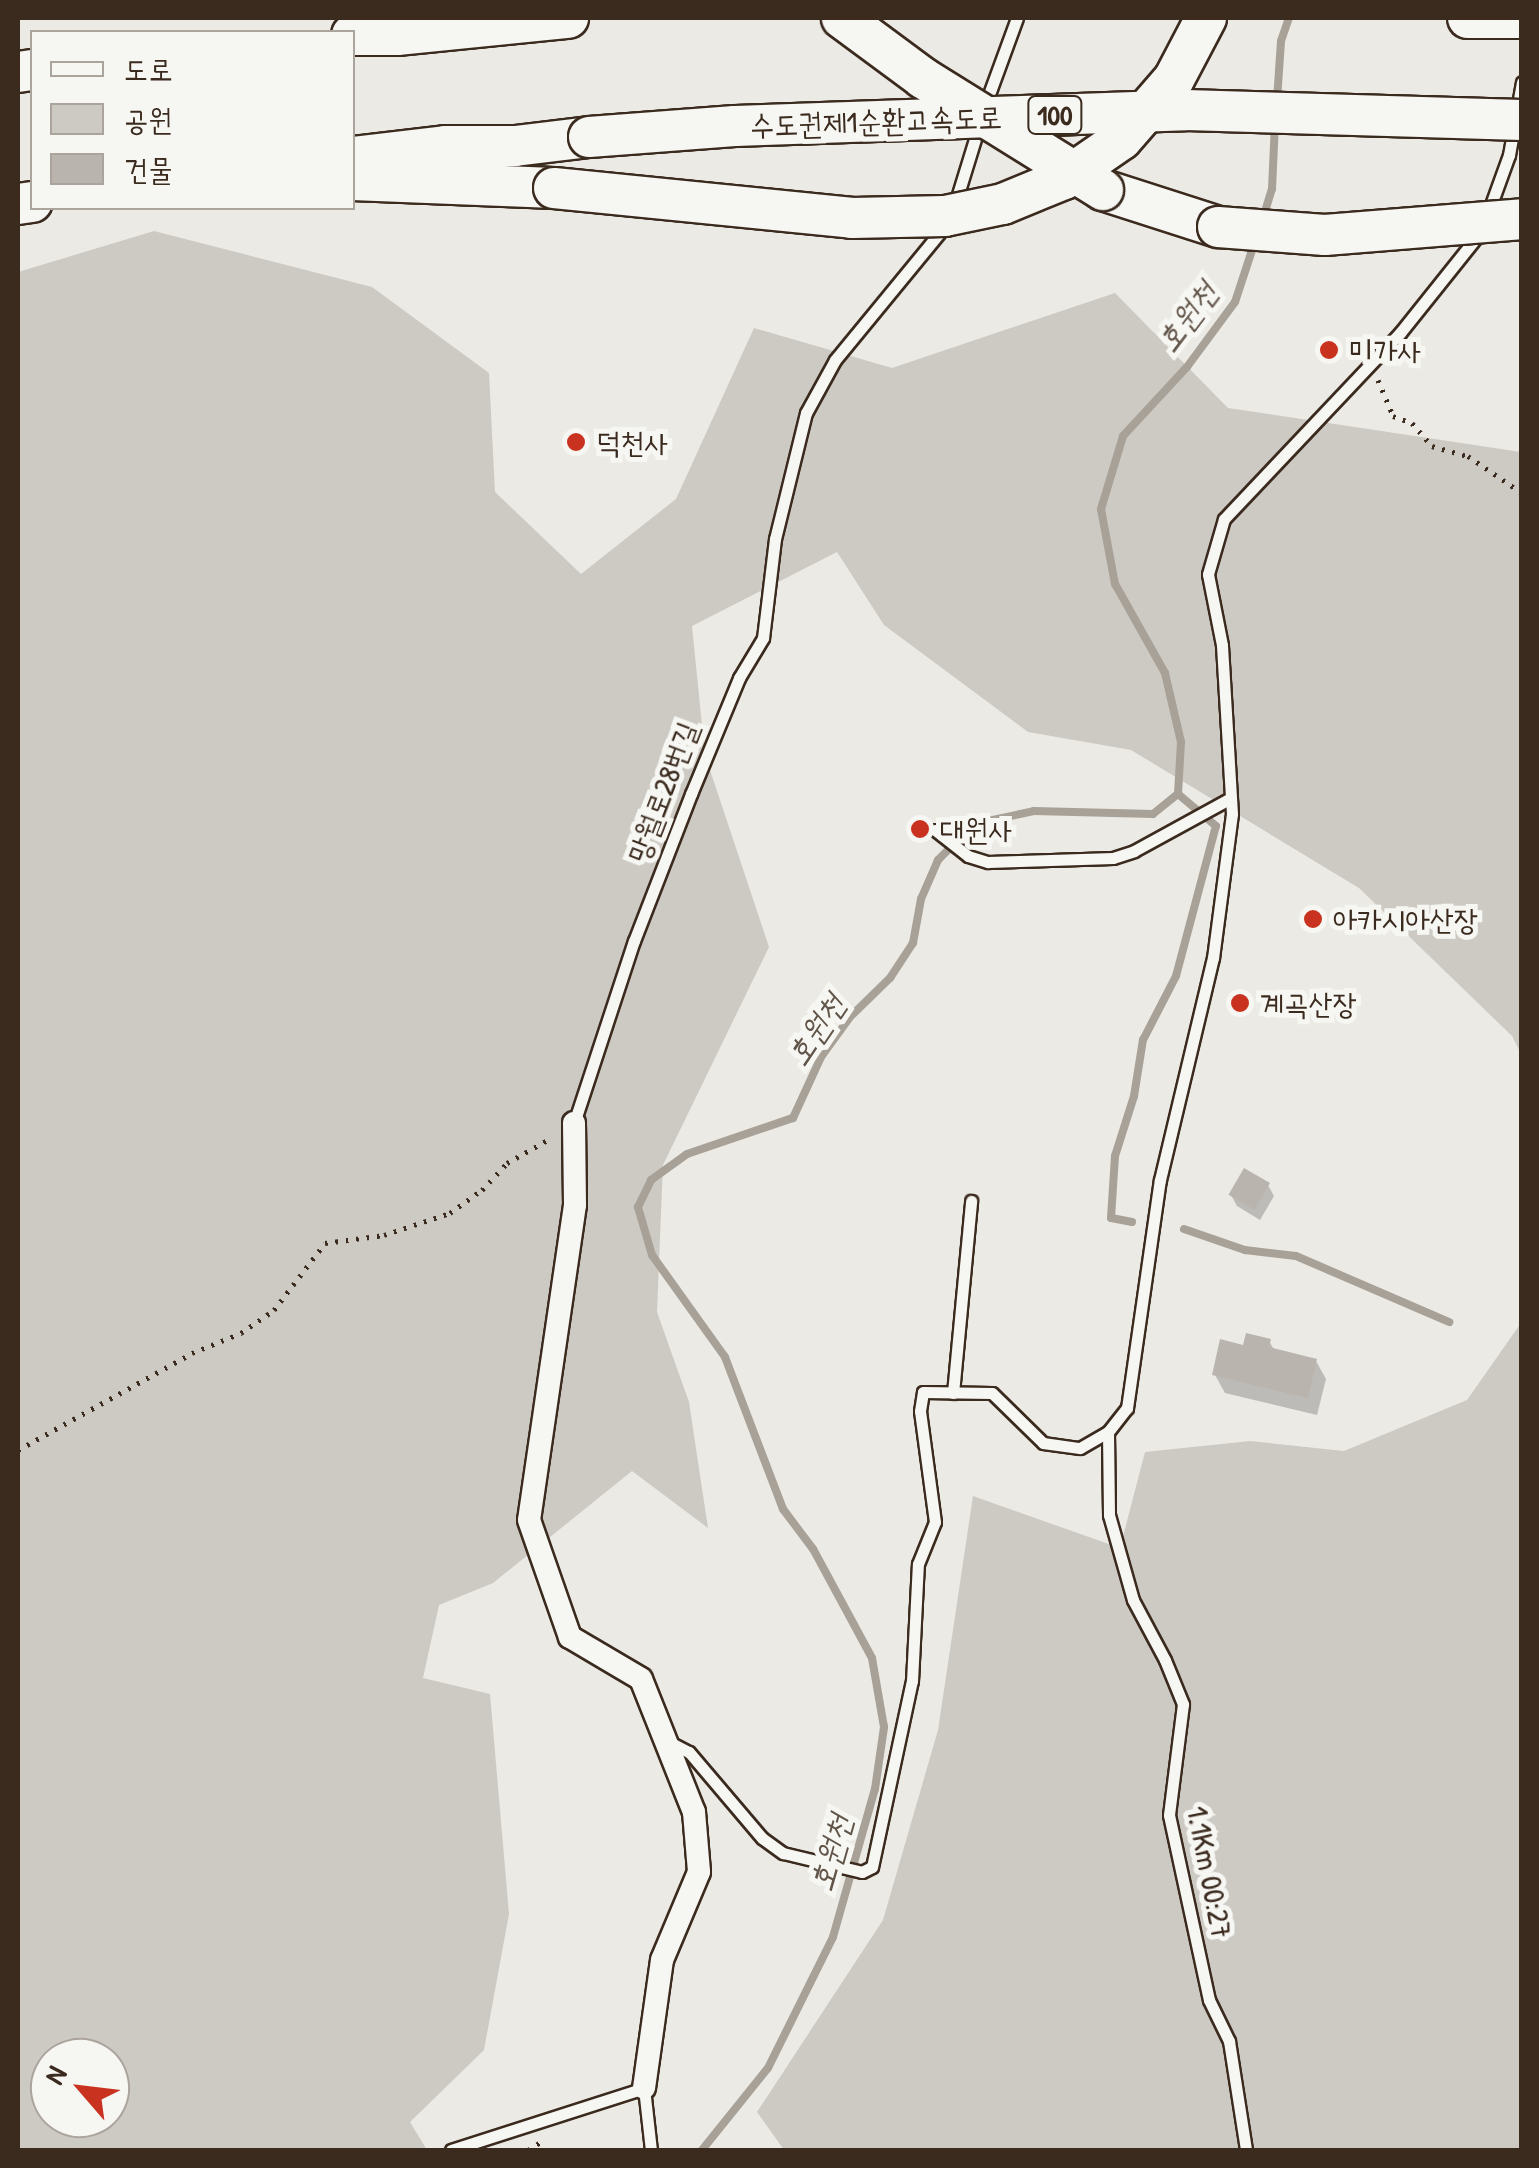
<!DOCTYPE html>
<meta charset="utf-8">
<style>
body{margin:0}
#map{position:relative;width:1539px;height:2168px;overflow:hidden;background:#ebeae5;font-family:"Patrick Hand","Poor Story",sans-serif}
div>[style]{position:absolute}
.green>*{inset:0;background:#cdcac4}
.shadow>*{inset:0;background:#0003}
.stream>*{height:8px;margin:-4px;padding:0 4px;transform-origin:4px;border-radius:4px;background:#a8a198}
.building>*{inset:0;background:#bab4ae;transform-origin:0 0}
.path>*{height:5px;margin-top:-2.5px;transform-origin:0;background:repeating-linear-gradient(90deg,#3b2a1e 0 2.5px,transparent 0 10.5px)}
.roads{filter:drop-shadow(2px 0 #3b2a1e) drop-shadow(-2px 0 #3b2a1e) drop-shadow(0 2px #3b2a1e) drop-shadow(0 -2px #3b2a1e)}
.lane>*{height:11px;margin:-5.5px;padding:0 5.5px;transform-origin:5.5px;border-radius:5.5px;background:#f6f6f2}
.street>*{height:22px;margin:-11px;padding:0 11px;transform-origin:11px;border-radius:11px;background:#f6f6f2}
.highway>*{height:40px;margin:-20px;padding:0 20px;transform-origin:20px;border-radius:20px;background:#f6f6f2}
.bridges{filter:drop-shadow(2px 0 #3b2a1e) drop-shadow(-2px 0 #3b2a1e) drop-shadow(0 2px #3b2a1e) drop-shadow(0 -2px #3b2a1e)}
.highway-bridge>*{height:40px;margin:-20px;padding:0 20px;transform-origin:20px;border-radius:20px;background:#f6f6f2}
.dots>*{width:28px;height:28px;translate:-50% -50%;box-sizing:border-box;border:5px solid #f6f6f2;border-radius:50%}
span{translate:-50% -50%;white-space:nowrap;text-align:center;line-height:1.15;-webkit-text-stroke:10px #f6f6f2;paint-order:stroke}
.shield-label span{padding:2px 8px;background:#f6f6f2;border:2px solid;border-radius:8px;-webkit-text-stroke-width:0}
.shield-label{font-size:28px;color:#3b2a1e;font-weight:700}
.street-label{font-size:30px;color:#3b2a1e}
.poi-label{font-size:30px;color:#3b2a1e}
.left{translate:0 -50%;text-align:left}
.water-label{font-size:32px;color:#615449;font-style:italic}
.frame{position:absolute;inset:0;border:20px solid #3b2a1e;pointer-events:none}
.legend{position:absolute;left:30px;top:30px;width:325px;height:180px;box-sizing:border-box;background:#f6f6f2;border:2px solid #aba49d;margin:0;padding:12px 18px;list-style:none;font-size:30px;color:#3b2a1e}
.legend li{display:flex;align-items:center;gap:20px;height:50px}
.legend b{width:50px;border:2px solid #aba49d}
.north{position:absolute;left:30px;top:2038px;width:100px;height:100px;box-sizing:border-box;background:#f6f6f2;border:2px solid #aba49d;border-radius:50%;rotate:298deg;font-size:28px;font-weight:700;line-height:40px;text-align:center;color:#3b2a1e}
.north::after{content:'';display:block;margin:auto;width:35px;height:45px;background:#c8321e;clip-path:polygon(50% 0,100% 100%,50% 72%,0 100%)}
</style>
<div id="map">
<div class="green">
<div style="clip-path:polygon(evenodd,154px 231px,372px 287px,489px 373px,495px 492px,581px 574px,676px 499px,754px 328px,892px 368px,1115px 293px,1228px 408px,1521px 452px,1521px 1054px,1512px 1036px,1359px 888px,1131px 750px,1028px 732px,884px 625px,837px 552px,692px 626px,705px 755px,769px 947px,663px 1165px,657px 1312px,689px 1402px,708px 1528px,632px 1471px,493px 1583px,439px 1605px,423px 1678px,490px 1694px,509px 1914px,484px 2050px,410px 2122px,427px 2150px,18px 2150px,18px 272px,154px 231px,50px 2058px,110px 2058px,110px 2118px,50px 2118px,50px 2058px)"></div>
<div style="clip-path:polygon(1521px 1323px,1521px 2150px,784px 2150px,757px 2112px,883px 1920px,938px 1730px,973px 1496px,1120px 1548px,1145px 1452px,1250px 1441px,1344px 1451px,1467px 1400px)"></div>
</div>
<div class="shadow">
<div style="clip-path:polygon(1268px 1185px,1274px 1196px,1260px 1220px,1237px 1206px,1231px 1195px)"></div>
<div style="clip-path:polygon(1269px 1341px,1275px 1351px,1316px 1361px,1326px 1379px,1317px 1415px,1225px 1393px,1215px 1375px,1245px 1348px)"></div>
</div>
<div class="stream">
<div style="left:1277px;top:100px;width:59px;rotate:-86.1deg"></div>
<div style="left:1281px;top:41px;width:24px;rotate:-71deg"></div>
<div style="left:1263px;top:218px;width:30px;rotate:-73deg"></div>
<div style="left:1272px;top:189px;width:65px;rotate:-87.4deg"></div>
<div style="left:1132px;top:1222px;width:21px;rotate:-169deg"></div>
<div style="left:1111px;top:1218px;width:62px;rotate:-86.3deg"></div>
<div style="left:1115px;top:1156px;width:63px;rotate:-72.4deg"></div>
<div style="left:1134px;top:1096px;width:57px;rotate:-80.9deg"></div>
<div style="left:1143px;top:1040px;width:72px;rotate:-62.7deg"></div>
<div style="left:1176px;top:976px;width:155px;rotate:-75.1deg"></div>
<div style="left:1216px;top:826px;width:50px;rotate:-139.9deg"></div>
<div style="left:1184px;top:1229px;width:65px;rotate:19deg"></div>
<div style="left:1245px;top:1250px;width:51px;rotate:6.7deg"></div>
<div style="left:1296px;top:1256px;width:167px;rotate:23.3deg"></div>
<div style="left:702px;top:2150px;width:105px;rotate:-51.2deg"></div>
<div style="left:768px;top:2068px;width:146px;rotate:-63.6deg"></div>
<div style="left:833px;top:1937px;width:154px;rotate:-74.2deg"></div>
<div style="left:875px;top:1789px;width:63px;rotate:-81.7deg"></div>
<div style="left:884px;top:1727px;width:70px;rotate:-99.9deg"></div>
<div style="left:872px;top:1658px;width:124px;rotate:-118.4deg"></div>
<div style="left:813px;top:1549px;width:50px;rotate:-126.9deg"></div>
<div style="left:783px;top:1509px;width:163px;rotate:-110.9deg"></div>
<div style="left:725px;top:1357px;width:125px;rotate:-125.6deg"></div>
<div style="left:652px;top:1255px;width:50px;rotate:-106.3deg"></div>
<div style="left:638px;top:1207px;width:30px;rotate:-64deg"></div>
<div style="left:651px;top:1180px;width:44px;rotate:-35.8deg"></div>
<div style="left:687px;top:1154px;width:112px;rotate:-18.8deg"></div>
<div style="left:793px;top:1118px;width:67px;rotate:-65.3deg"></div>
<div style="left:821px;top:1057px;width:49px;rotate:-54.1deg"></div>
<div style="left:850px;top:1017px;width:56px;rotate:-44.3deg"></div>
<div style="left:890px;top:978px;width:42px;rotate:-56.7deg"></div>
<div style="left:913px;top:943px;width:45px;rotate:-79.7deg"></div>
<div style="left:921px;top:899px;width:43px;rotate:-66.4deg"></div>
<div style="left:938px;top:860px;width:51px;rotate:-45deg"></div>
<div style="left:974px;top:824px;width:61px;rotate:-12.2deg"></div>
<div style="left:1034px;top:811px;width:119px;rotate:1.4deg"></div>
<div style="left:1153px;top:814px;width:32px;rotate:-39deg"></div>
<div style="left:1178px;top:794px;width:52px;rotate:-86.7deg"></div>
<div style="left:1181px;top:742px;width:71px;rotate:-103.1deg"></div>
<div style="left:1165px;top:673px;width:102px;rotate:-119.3deg"></div>
<div style="left:1115px;top:584px;width:76px;rotate:-100.6deg"></div>
<div style="left:1101px;top:509px;width:76px;rotate:-73.2deg"></div>
<div style="left:1123px;top:436px;width:94px;rotate:-47.2deg"></div>
<div style="left:1187px;top:367px;width:81px;rotate:-53.6deg"></div>
<div style="left:1235px;top:302px;width:64px;rotate:-71.8deg"></div>
</div>
<div class="building">
<div style="left:1244px;top:1168px;width:30px;height:31px;rotate:30deg"></div>
<div style="clip-path:polygon(1246px 1333px,1271px 1339px,1269px 1347px,1317px 1359px,1308px 1398px,1212px 1375px,1220px 1339px,1243px 1345px)"></div>
</div>
<div class="path">
<div style="left:1378px;top:380px;width:39px;rotate:67deg"></div>
<div style="left:1393px;top:416px;width:20px;rotate:20deg"></div>
<div style="left:1412px;top:423px;width:30px;rotate:49deg"></div>
<div style="left:1432px;top:446px;width:37px;rotate:16deg"></div>
<div style="left:1468px;top:456px;width:65px;rotate:34.4deg"></div>
<div style="left:18px;top:1450px;width:199px;rotate:-29.1deg"></div>
<div style="left:192px;top:1353px;width:53px;rotate:-22.2deg"></div>
<div style="left:241px;top:1333px;width:40px;rotate:-34.9deg"></div>
<div style="left:274px;top:1310px;width:84px;rotate:-52.7deg"></div>
<div style="left:325px;top:1243px;width:60px;rotate:-7.7deg"></div>
<div style="left:384px;top:1235px;width:70px;rotate:-18.4deg"></div>
<div style="left:450px;top:1213px;width:39px;rotate:-36deg"></div>
<div style="left:482px;top:1190px;width:37px;rotate:-47deg"></div>
<div style="left:507px;top:1163px;width:51px;rotate:-29.6deg"></div>
<div style="left:528px;top:2150px;width:19px;rotate:-32deg"></div>
</div>
<div class="roads">
<div class="lane">
<div style="left:984px;top:108px;width:96px;rotate:-69.9deg"></div>
<div style="left:955px;top:204px;width:82px;rotate:-72.9deg"></div>
<div style="left:1488px;top:213px;width:62px;rotate:-70.1deg"></div>
<div style="left:1509px;top:155px;width:74px;rotate:-79.9deg"></div>
<div style="left:935px;top:830px;width:42px;rotate:38.2deg"></div>
<div style="left:968px;top:856px;width:21px;rotate:17deg"></div>
<div style="left:988px;top:862px;width:125px;rotate:-1.8deg"></div>
<div style="left:1113px;top:858px;width:22px;rotate:-18deg"></div>
<div style="left:1134px;top:851px;width:108px;rotate:-28.7deg"></div>
<div style="left:574px;top:1123px;width:192px;rotate:-71.8deg"></div>
<div style="left:634px;top:941px;width:158px;rotate:-68.8deg"></div>
<div style="left:691px;top:794px;width:126px;rotate:-67.5deg"></div>
<div style="left:739px;top:678px;width:47px;rotate:-59deg"></div>
<div style="left:763px;top:638px;width:100px;rotate:-83.1deg"></div>
<div style="left:775px;top:539px;width:130px;rotate:-76.2deg"></div>
<div style="left:806px;top:413px;width:60px;rotate:-61.3deg"></div>
<div style="left:835px;top:360px;width:175px;rotate:-50.6deg"></div>
<div style="left:953px;top:1393px;width:193px;rotate:-84.6deg"></div>
<div style="left:1108px;top:1432px;width:83px;rotate:89.3deg"></div>
<div style="left:1109px;top:1515px;width:88px;rotate:74.2deg"></div>
<div style="left:1133px;top:1600px;width:68px;rotate:61.9deg"></div>
<div style="left:1165px;top:1660px;width:48px;rotate:67.8deg"></div>
<div style="left:1183px;top:1704px;width:112px;rotate:97.2deg"></div>
<div style="left:1169px;top:1815px;width:189px;rotate:77.8deg"></div>
<div style="left:1209px;top:2000px;width:46px;rotate:64deg"></div>
<div style="left:1229px;top:2041px;width:110px;rotate:81.1deg"></div>
<div style="left:671px;top:1743px;width:20px;rotate:27deg"></div>
<div style="left:689px;top:1752px;width:113px;rotate:49.7deg"></div>
<div style="left:762px;top:1838px;width:26px;rotate:36deg"></div>
<div style="left:783px;top:1853px;width:81px;rotate:13.5deg"></div>
<div style="left:862px;top:1872px;width:11px;rotate:-27deg"></div>
<div style="left:872px;top:1867px;width:190px;rotate:-77.9deg"></div>
<div style="left:912px;top:1681px;width:117px;rotate:-87.1deg"></div>
<div style="left:918px;top:1564px;width:45px;rotate:-68deg"></div>
<div style="left:935px;top:1522px;width:112px;rotate:-97.7deg"></div>
<div style="left:920px;top:1411px;width:19px;rotate:-81deg"></div>
<div style="left:923px;top:1392px;width:69px;rotate:0.8deg"></div>
<div style="left:992px;top:1393px;width:71px;rotate:44.4deg"></div>
<div style="left:1043px;top:1443px;width:37px;rotate:8deg"></div>
<div style="left:1080px;top:1448px;width:32px;rotate:-30deg"></div>
<div style="left:1108px;top:1432px;width:31px;rotate:-52deg"></div>
<div style="left:1127px;top:1408px;width:230px;rotate:-81.8deg"></div>
<div style="left:1160px;top:1180px;width:228px;rotate:-76.6deg"></div>
<div style="left:1213px;top:958px;width:145px;rotate:-82.5deg"></div>
<div style="left:1232px;top:814px;width:169px;rotate:-93.4deg"></div>
<div style="left:1222px;top:645px;width:72px;rotate:-101.2deg"></div>
<div style="left:1208px;top:574px;width:57px;rotate:-73.8deg"></div>
<div style="left:1224px;top:519px;width:256px;rotate:-46.6deg"></div>
<div style="left:1400px;top:333px;width:127px;rotate:-51.4deg"></div>
<div style="left:451px;top:2150px;width:203px;rotate:-17.8deg"></div>
<div style="left:644px;top:2088px;width:62px;rotate:83.6deg"></div>
</div>
<div class="street">
<div style="left:574px;top:1123px;width:82px;rotate:89.3deg"></div>
<div style="left:575px;top:1205px;width:318px;rotate:98.3deg"></div>
<div style="left:529px;top:1520px;width:124px;rotate:70.7deg"></div>
<div style="left:570px;top:1637px;width:82px;rotate:30.6deg"></div>
<div style="left:641px;top:1679px;width:143px;rotate:68.3deg"></div>
<div style="left:694px;top:1812px;width:60px;rotate:85.2deg"></div>
<div style="left:699px;top:1872px;width:95px;rotate:112.8deg"></div>
<div style="left:662px;top:1960px;width:129px;rotate:98deg"></div>
</div>
<div class="highway">
<div style="left:1468px;top:18px;width:54px"></div>
<div style="left:352px;top:35px;width:45px"></div>
<div style="left:397px;top:35px;width:172px;rotate:-5.7deg"></div>
<div style="left:18px;top:72px;width:14px;rotate:-8deg"></div>
<div style="left:352px;top:157px;width:94px;rotate:-6.7deg"></div>
<div style="left:445px;top:146px;width:70px"></div>
<div style="left:515px;top:146px;width:75px;rotate:-6.9deg"></div>
<div style="left:352px;top:180px;width:202px;rotate:2.3deg"></div>
<div style="left:1103px;top:190px;width:121px;rotate:17.8deg"></div>
<div style="left:18px;top:204px;width:14px;rotate:-8deg"></div>
</div>
</div>
<div class="bridges">
<div class="highway-bridge">
<div style="left:842px;top:18px;width:101px;rotate:36.5deg"></div>
<div style="left:923px;top:78px;width:212px;rotate:31.9deg"></div>
<div style="left:589px;top:137px;width:146px;rotate:-4.3deg"></div>
<div style="left:735px;top:126px;width:451px;rotate:-2deg"></div>
<div style="left:1186px;top:110px;width:336px;rotate:1.7deg"></div>
<div style="left:554px;top:188px;width:300px;rotate:5.7deg"></div>
<div style="left:852px;top:218px;width:93px;rotate:-1.2deg"></div>
<div style="left:945px;top:216px;width:59px;rotate:-11.7deg"></div>
<div style="left:1003px;top:204px;width:66px;rotate:-22.3deg"></div>
<div style="left:1064px;top:179px;width:70px;rotate:-34.6deg"></div>
<div style="left:1122px;top:139px;width:79px;rotate:-49.1deg"></div>
<div style="left:1174px;top:79px;width:69px;rotate:-62.3deg"></div>
<div style="left:1218px;top:227px;width:107px;rotate:4.3deg"></div>
<div style="left:1325px;top:235px;width:198px;rotate:-4.6deg"></div>
</div>
</div>
<div class="dots">
<div style="left:1329px;top:350px;background:#c8321e"></div>
<div style="left:576px;top:442px;background:#c8321e"></div>
<div style="left:920px;top:829px;background:#c8321e"></div>
<div style="left:1313px;top:919px;background:#c8321e"></div>
<div style="left:1240px;top:1003px;background:#c8321e"></div>
</div>
<div class="shield-label">
<span style="left:1055px;top:115px">100</span>
</div>
<div class="street-label">
<span style="left:876px;top:121px;rotate:-2deg">수도권제1순환고속도로</span>
<span style="left:662px;top:792px;rotate:-69deg">망월로28번길</span>
<span style="left:1210px;top:1872px;rotate:79deg">1.1Km 00:27</span>
</div>
<div class="poi-label">
<span class="left" style="left:1349px;top:350px">미가사</span>
<span class="left" style="left:596px;top:442px">덕천사</span>
<span class="left" style="left:940px;top:829px">대원사</span>
<span class="left" style="left:1333px;top:919px">아카시아산장</span>
<span class="left" style="left:1260px;top:1003px">계곡산장</span>
</div>
<div class="water-label">
<span style="left:1187px;top:317px;rotate:-53deg">호원천</span>
<span style="left:816px;top:1030px;rotate:-56deg">호원천</span>
<span style="left:831px;top:1853px;rotate:-74deg">호원천</span>
</div>
<div class="frame"></div>
<ul class="legend">
<li><b style="height:12px;background:#f6f6f2"></b>도로</li>
<li><b style="height:28px;background:#cdcac4"></b>공원</li>
<li><b style="height:28px;background:#bab4ae"></b>건물</li>
</ul>
<div class="north">N</div>
</div>
